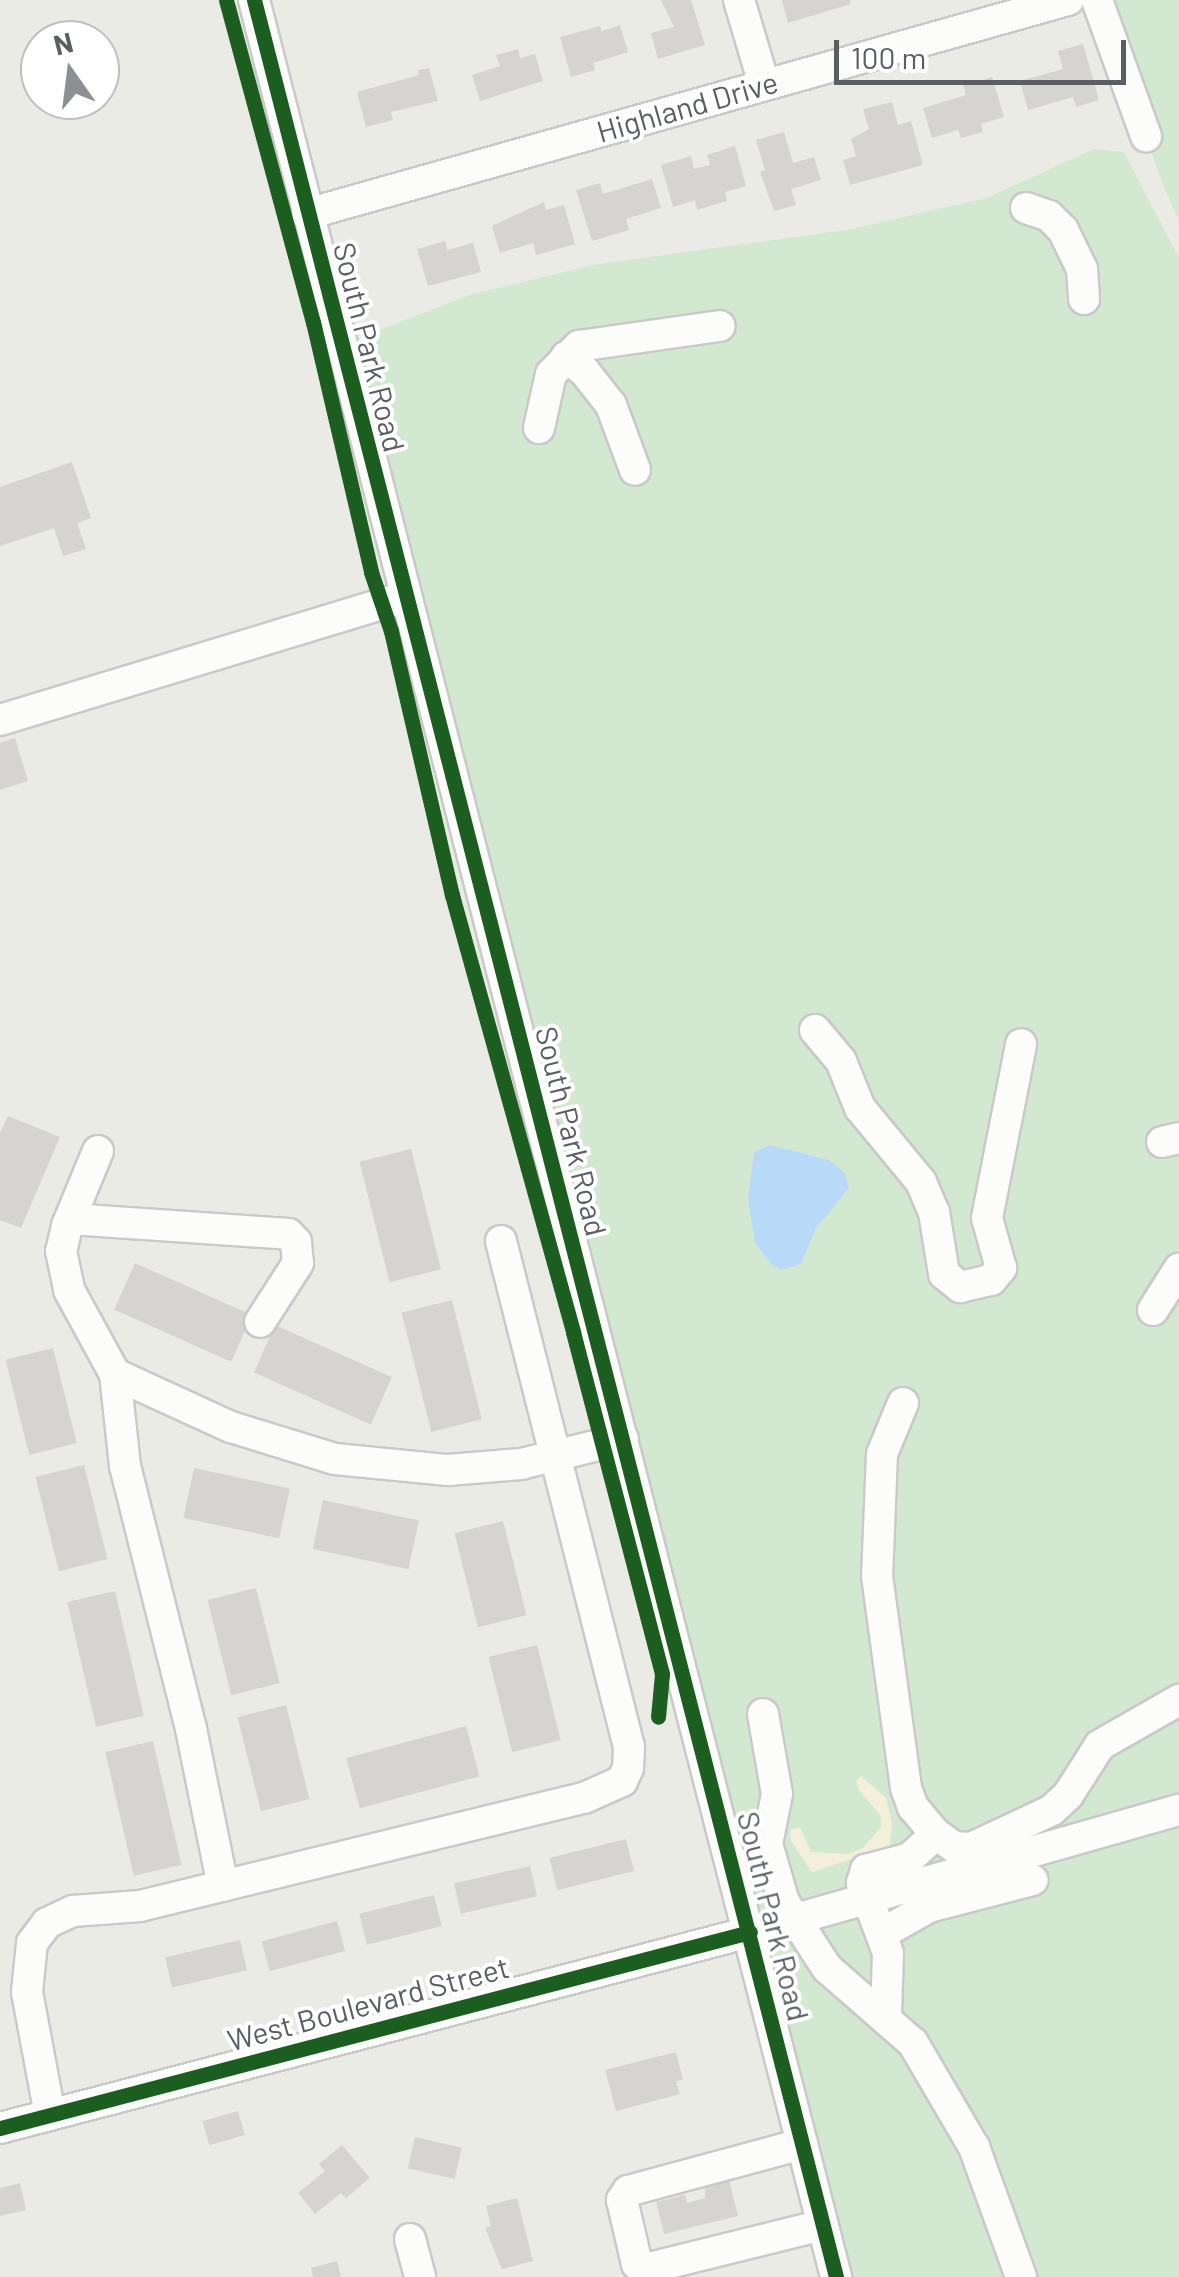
<!DOCTYPE html>
<style>
body{margin:0}
#map{position:relative;width:1179px;height:2277px;overflow:hidden;background:#ebebe6;font-family:Barlow,sans-serif}
div>[style]{position:absolute}
.green>*{inset:0;background:#d3e8d1}
.sand>*{inset:0;background:#f3efda}
.water>*{inset:0;background:#b8daf8}
.building>*{inset:0;background:#d5d4d1;transform-origin:0 0}
.roads{filter:drop-shadow(2px 0 #c8c9c8) drop-shadow(-2px 0 #c8c9c8) drop-shadow(0 2px #c8c9c8) drop-shadow(0 -2px #c8c9c8)}
.minor>*{height:30px;margin:-15px;padding:0 15px;transform-origin:15px;border-radius:15px;background:#fcfcfb}
.cycleway>*{height:15px;margin:-7.5px;padding:0 7.5px;transform-origin:7.5px;border-radius:7.5px;background:#1b5e20}
span{translate:-50% -50%;white-space:nowrap;text-align:center;line-height:1.15;-webkit-text-stroke:8px #fff;paint-order:stroke}
.street-label{font-size:30px;color:#5b5f64}
.north{position:absolute;left:20px;top:20px;width:100px;height:100px;box-sizing:border-box;background:#fff;border:2px solid #bdbfc1;border-radius:50%;rotate:346deg;font-size:28px;font-weight:700;line-height:40px;text-align:center;color:#5b5f64}
.north::after{content:'';display:block;margin:auto;width:35px;height:45px;background:#8d9092;clip-path:polygon(50% 0,100% 100%,50% 72%,0 100%)}
.scale{position:absolute;left:834px;top:40px;width:292px;height:45px;box-sizing:border-box;border:5px solid #5b5f64;border-top:0;padding-left:12px;font-size:30px;line-height:35px;white-space:nowrap;color:#5b5f64;-webkit-text-stroke:8px #fff;paint-order:stroke}
</style>
<div id="map">
<div class="green">
<div style="clip-path:polygon(1097px 0,1179px 0,1179px 221px,1163px 185px)"></div>
<div style="clip-path:polygon(1094px 149px,1124px 152px,1179px 258px,1179px 2277px,834px 2277px,345px 361px,377px 331px,472px 294px,598px 264px,847px 230px,986px 198px)"></div>
</div>
<div class="sand">
<div style="clip-path:polygon(861px 1776px,886px 1798px,892px 1823px,890px 1846px,812px 1872px,791px 1841px,790px 1830px,800px 1827px,811px 1852px,848px 1854px,863px 1848px,881px 1827px,881px 1816px,860px 1791px,856px 1781px)"></div>
</div>
<div class="water">
<div style="clip-path:polygon(770px 1145px,829px 1160px,845px 1173px,849px 1188px,816px 1228px,801px 1264px,782px 1270px,772px 1265px,755px 1243px,748px 1198px,754px 1152px)"></div>
</div>
<div class="building">
<div style="clip-path:polygon(661px 0,691px 0,705px 45px,658px 59px,651px 33px,674px 27px)"></div>
<div style="clip-path:polygon(782px 0,850px 0,851px 4px,788px 23px)"></div>
<div style="clip-path:polygon(620px 25px,628px 52px,593px 63px,595px 70px,571px 77px,560px 37px,600px 26px,602px 31px)"></div>
<div style="clip-path:polygon(1083px 44px,1099px 100px,1076px 107px,1073px 97px,1028px 110px,1020px 81px,1063px 69px,1058px 51px)"></div>
<div style="clip-path:polygon(518px 49px,520px 58px,535px 54px,543px 81px,480px 101px,472px 75px,500px 66px,496px 55px)"></div>
<div style="clip-path:polygon(429px 68px,438px 101px,391px 112px,393px 120px,366px 127px,357px 92px,419px 75px,418px 70px)"></div>
<div style="clip-path:polygon(992px 77px,1004px 117px,981px 124px,983px 132px,961px 138px,958px 130px,932px 138px,923px 108px,966px 95px,963px 86px)"></div>
<div style="clip-path:polygon(892px 102px,898px 125px,911px 121px,923px 165px,850px 185px,843px 160px,856px 156px,851px 139px,869px 129px,863px 109px)"></div>
<div style="clip-path:polygon(784px 132px,793px 163px,814px 157px,821px 180px,791px 189px,796px 205px,774px 211px,760px 172px,765px 170px,756px 140px)"></div>
<div style="clip-path:polygon(735px 146px,746px 186px,725px 192px,727px 201px,697px 210px,695px 200px,673px 207px,661px 165px,691px 156px,694px 169px,710px 165px,707px 155px)"></div>
<div style="clip-path:polygon(652px 179px,661px 208px,626px 219px,629px 230px,592px 241px,576px 190px,600px 183px,603px 194px)"></div>
<div style="clip-path:polygon(544px 202px,546px 210px,564px 205px,575px 244px,536px 255px,533px 243px,500px 253px,492px 226px)"></div>
<div style="clip-path:polygon(445px 241px,447px 250px,473px 243px,481px 272px,428px 286px,417px 249px)"></div>
<div style="clip-path:polygon(72px 462px,91px 518px,77px 523px,86px 549px,63px 556px,54px 528px,0 546px,0 487px)"></div>
<div style="clip-path:polygon(15px 738px,28px 781px,0 790px,0 743px)"></div>
<div style="clip-path:polygon(8px 1116px,60px 1137px,21px 1228px,0 1220px,0 1133px)"></div>
<div style="left:411px;top:1149px;width:124px;height:53px;rotate:76deg"></div>
<div style="left:135px;top:1263px;width:128px;height:51px;rotate:24deg"></div>
<div style="left:452px;top:1300px;width:123px;height:52px;rotate:76deg"></div>
<div style="left:275px;top:1325px;width:128px;height:52px;rotate:24deg"></div>
<div style="left:53px;top:1348px;width:98px;height:49px;rotate:76deg"></div>
<div style="left:84px;top:1465px;width:97px;height:50px;rotate:76deg"></div>
<div style="left:194px;top:1468px;width:98px;height:51px;rotate:12deg"></div>
<div style="left:323px;top:1500px;width:98px;height:50px;rotate:12deg"></div>
<div style="left:503px;top:1521px;width:97px;height:50px;rotate:76deg"></div>
<div style="left:256px;top:1588px;width:98px;height:50px;rotate:76deg"></div>
<div style="left:115px;top:1591px;width:128px;height:49px;rotate:77deg"></div>
<div style="left:537px;top:1645px;width:98px;height:50px;rotate:76deg"></div>
<div style="left:286px;top:1705px;width:97px;height:50px;rotate:76deg"></div>
<div style="left:466px;top:1726px;width:52px;height:124px;rotate:75deg"></div>
<div style="left:153px;top:1741px;width:127px;height:49px;rotate:77deg"></div>
<div style="left:626px;top:1839px;width:33px;height:79px;rotate:76deg"></div>
<div style="left:530px;top:1866px;width:31px;height:78px;rotate:77deg"></div>
<div style="left:434px;top:1895px;width:32px;height:77px;rotate:76deg"></div>
<div style="left:337px;top:1921px;width:31px;height:78px;rotate:75deg"></div>
<div style="left:240px;top:1940px;width:31px;height:77px;rotate:77deg"></div>
<div style="clip-path:polygon(676px 2052px,683px 2080px,676px 2081px,680px 2094px,616px 2111px,605px 2070px)"></div>
<div style="left:238px;top:2111px;width:25px;height:37px;rotate:74deg"></div>
<div style="left:415px;top:2137px;width:48px;height:32px;rotate:13deg"></div>
<div style="clip-path:polygon(342px 2145px,370px 2178px,346px 2198px,341px 2193px,315px 2214px,298px 2193px,325px 2171px,319px 2164px)"></div>
<div style="clip-path:polygon(727px 2172px,738px 2216px,664px 2234px,656px 2202px,685px 2195px,687px 2203px,705px 2198px,705px 2177px)"></div>
<div style="clip-path:polygon(20px 2183px,26px 2210px,0 2216px,0 2188px)"></div>
<div style="clip-path:polygon(517px 2198px,533px 2261px,502px 2269px,485px 2228px,491px 2226px,486px 2206px)"></div>
<div style="clip-path:polygon(337px 2261px,341px 2277px,313px 2277px,311px 2268px)"></div>
</div>
<div class="roads">
<div class="minor">
<div style="left:254px;top:0;width:2350px;rotate:75.66deg"></div>
<div style="left:739px;top:0;width:88px;rotate:73.4deg"></div>
<div style="left:1097px;top:0;width:145px;rotate:70.2deg"></div>
<div style="left:1026px;top:208px;width:24px;rotate:19deg"></div>
<div style="left:1049px;top:216px;width:20px;rotate:45deg"></div>
<div style="left:1063px;top:230px;width:43px;rotate:64deg"></div>
<div style="left:1082px;top:269px;width:30px;rotate:86deg"></div>
<div style="left:307px;top:214px;width:791px;rotate:-15.71deg"></div>
<div style="left:566px;top:357px;width:24px;rotate:38deg"></div>
<div style="left:585px;top:372px;width:42px;rotate:51.8deg"></div>
<div style="left:611px;top:405px;width:69px;rotate:69.7deg"></div>
<div style="left:539px;top:428px;width:55px;rotate:-77.5deg"></div>
<div style="left:551px;top:374px;width:40px;rotate:-45deg"></div>
<div style="left:579px;top:346px;width:142px;rotate:-8.1deg"></div>
<div style="left:0;top:720px;width:423px;rotate:-16.9deg"></div>
<div style="left:815px;top:1030px;width:40px;rotate:50deg"></div>
<div style="left:841px;top:1061px;width:51px;rotate:68deg"></div>
<div style="left:860px;top:1108px;width:96px;rotate:50.5deg"></div>
<div style="left:921px;top:1182px;width:33px;rotate:67deg"></div>
<div style="left:934px;top:1212px;width:63px;rotate:80.8deg"></div>
<div style="left:944px;top:1274px;width:21px;rotate:39deg"></div>
<div style="left:960px;top:1287px;width:32px;rotate:-13deg"></div>
<div style="left:991px;top:1280px;width:16px;rotate:-50deg"></div>
<div style="left:1001px;top:1268px;width:52px;rotate:-105.6deg"></div>
<div style="left:987px;top:1218px;width:177px;rotate:-78.9deg"></div>
<div style="left:1162px;top:1142px;width:17px;rotate:-13deg"></div>
<div style="left:98px;top:1151px;width:81px;rotate:112.5deg"></div>
<div style="left:67px;top:1226px;width:26px;rotate:103deg"></div>
<div style="left:61px;top:1251px;width:40px;rotate:78deg"></div>
<div style="left:69px;top:1290px;width:96px;rotate:61.3deg"></div>
<div style="left:115px;top:1374px;width:128px;rotate:24.6deg"></div>
<div style="left:231px;top:1427px;width:109px;rotate:17.1deg"></div>
<div style="left:335px;top:1459px;width:114px;rotate:5.6deg"></div>
<div style="left:448px;top:1470px;width:73px;rotate:-4.7deg"></div>
<div style="left:521px;top:1464px;width:105px;rotate:-13.8deg"></div>
<div style="left:70px;top:1219px;width:219px;rotate:3.9deg"></div>
<div style="left:288px;top:1234px;width:11px;rotate:45deg"></div>
<div style="left:296px;top:1242px;width:21px;rotate:85deg"></div>
<div style="left:298px;top:1263px;width:70px;rotate:122.8deg"></div>
<div style="left:1153px;top:1310px;width:49px;rotate:-57.6deg"></div>
<div style="left:115px;top:1374px;width:93px;rotate:83.8deg"></div>
<div style="left:125px;top:1466px;width:271px;rotate:75.9deg"></div>
<div style="left:191px;top:1729px;width:160px;rotate:78.5deg"></div>
<div style="left:903px;top:1403px;width:55px;rotate:112.4deg"></div>
<div style="left:882px;top:1454px;width:122px;rotate:92.3deg"></div>
<div style="left:877px;top:1576px;width:214px;rotate:82.2deg"></div>
<div style="left:906px;top:1788px;width:20px;rotate:70deg"></div>
<div style="left:913px;top:1807px;width:35px;rotate:50deg"></div>
<div style="left:936px;top:1834px;width:22px;rotate:36deg"></div>
<div style="left:954px;top:1847px;width:17px;rotate:3deg"></div>
<div style="left:971px;top:1848px;width:89px;rotate:-25.1deg"></div>
<div style="left:1052px;top:1810px;width:22px;rotate:-43deg"></div>
<div style="left:1068px;top:1795px;width:59px;rotate:-57.4deg"></div>
<div style="left:1100px;top:1745px;width:91px;rotate:-29.7deg"></div>
<div style="left:763px;top:1714px;width:81px;rotate:80.1deg"></div>
<div style="left:777px;top:1794px;width:51px;rotate:101.3deg"></div>
<div style="left:767px;top:1844px;width:60px;rotate:73.7deg"></div>
<div style="left:784px;top:1902px;width:79px;rotate:56.9deg"></div>
<div style="left:827px;top:1968px;width:114px;rotate:41.1deg"></div>
<div style="left:913px;top:2043px;width:121px;rotate:59.6deg"></div>
<div style="left:974px;top:2147px;width:138px;rotate:70.1deg"></div>
<div style="left:883px;top:1933px;width:53px;rotate:-29.5deg"></div>
<div style="left:929px;top:1907px;width:107px;rotate:-14.6deg"></div>
<div style="left:886px;top:2016px;width:63px;rotate:-88.2deg"></div>
<div style="left:888px;top:1953px;width:75px;rotate:-110.4deg"></div>
<div style="left:862px;top:1883px;width:14px;rotate:-73deg"></div>
<div style="left:866px;top:1870px;width:46px;rotate:-15.3deg"></div>
<div style="left:910px;top:1858px;width:35px;rotate:-43deg"></div>
<div style="left:50px;top:2115px;width:125px;rotate:-100.6deg"></div>
<div style="left:27px;top:1992px;width:49px;rotate:-84.2deg"></div>
<div style="left:32px;top:1943px;width:25px;rotate:-53deg"></div>
<div style="left:47px;top:1923px;width:29px;rotate:-25deg"></div>
<div style="left:73px;top:1911px;width:67px;rotate:-4.3deg"></div>
<div style="left:140px;top:1906px;width:457px;rotate:-13.7deg"></div>
<div style="left:584px;top:1798px;width:42px;rotate:-24.1deg"></div>
<div style="left:622px;top:1781px;width:14px;rotate:-65deg"></div>
<div style="left:628px;top:1768px;width:21px;rotate:-87deg"></div>
<div style="left:629px;top:1747px;width:522px;rotate:-104.2deg"></div>
<div style="left:0;top:2128px;width:775px;rotate:-14.65deg"></div>
<div style="left:750px;top:1932px;width:446px;rotate:-15.9deg"></div>
<div style="left:802px;top:2144px;width:180px;rotate:164.9deg"></div>
<div style="left:628px;top:2191px;width:11px;rotate:124deg"></div>
<div style="left:622px;top:2200px;width:66px;rotate:76.8deg"></div>
<div style="left:637px;top:2264px;width:9px;rotate:32deg"></div>
<div style="left:645px;top:2269px;width:183px;rotate:-13.9deg"></div>
<div style="left:410px;top:2239px;width:39px;rotate:75deg"></div>
</div>
</div>
<div class="cycleway">
<div style="left:226px;top:0;width:334px;rotate:74.9deg"></div>
<div style="left:313px;top:322px;width:257px;rotate:76.9deg"></div>
<div style="left:371px;top:572px;width:62px;rotate:71.3deg"></div>
<div style="left:391px;top:631px;width:271px;rotate:77deg"></div>
<div style="left:452px;top:895px;width:453px;rotate:74.5deg"></div>
<div style="left:573px;top:1332px;width:353px;rotate:75.4deg"></div>
<div style="left:662px;top:1674px;width:43px;rotate:95.3deg"></div>
<div style="left:254px;top:0;width:2350px;rotate:75.66deg"></div>
<div style="left:0;top:2128px;width:775px;rotate:-14.65deg"></div>
</div>
<div class="street-label">
<span style="left:687px;top:106px;rotate:-16deg">Highland Drive</span>
<span style="left:370px;top:347px;rotate:76deg">South Park Road</span>
<span style="left:572px;top:1131px;rotate:76deg">South Park Road</span>
<span style="left:774px;top:1916px;rotate:76deg">South Park Road</span>
<span style="left:368px;top:2003px;rotate:-15deg">West Boulevard Street</span>
</div>
<div class="north">N</div>
<div class="scale">100 m</div>
</div>
